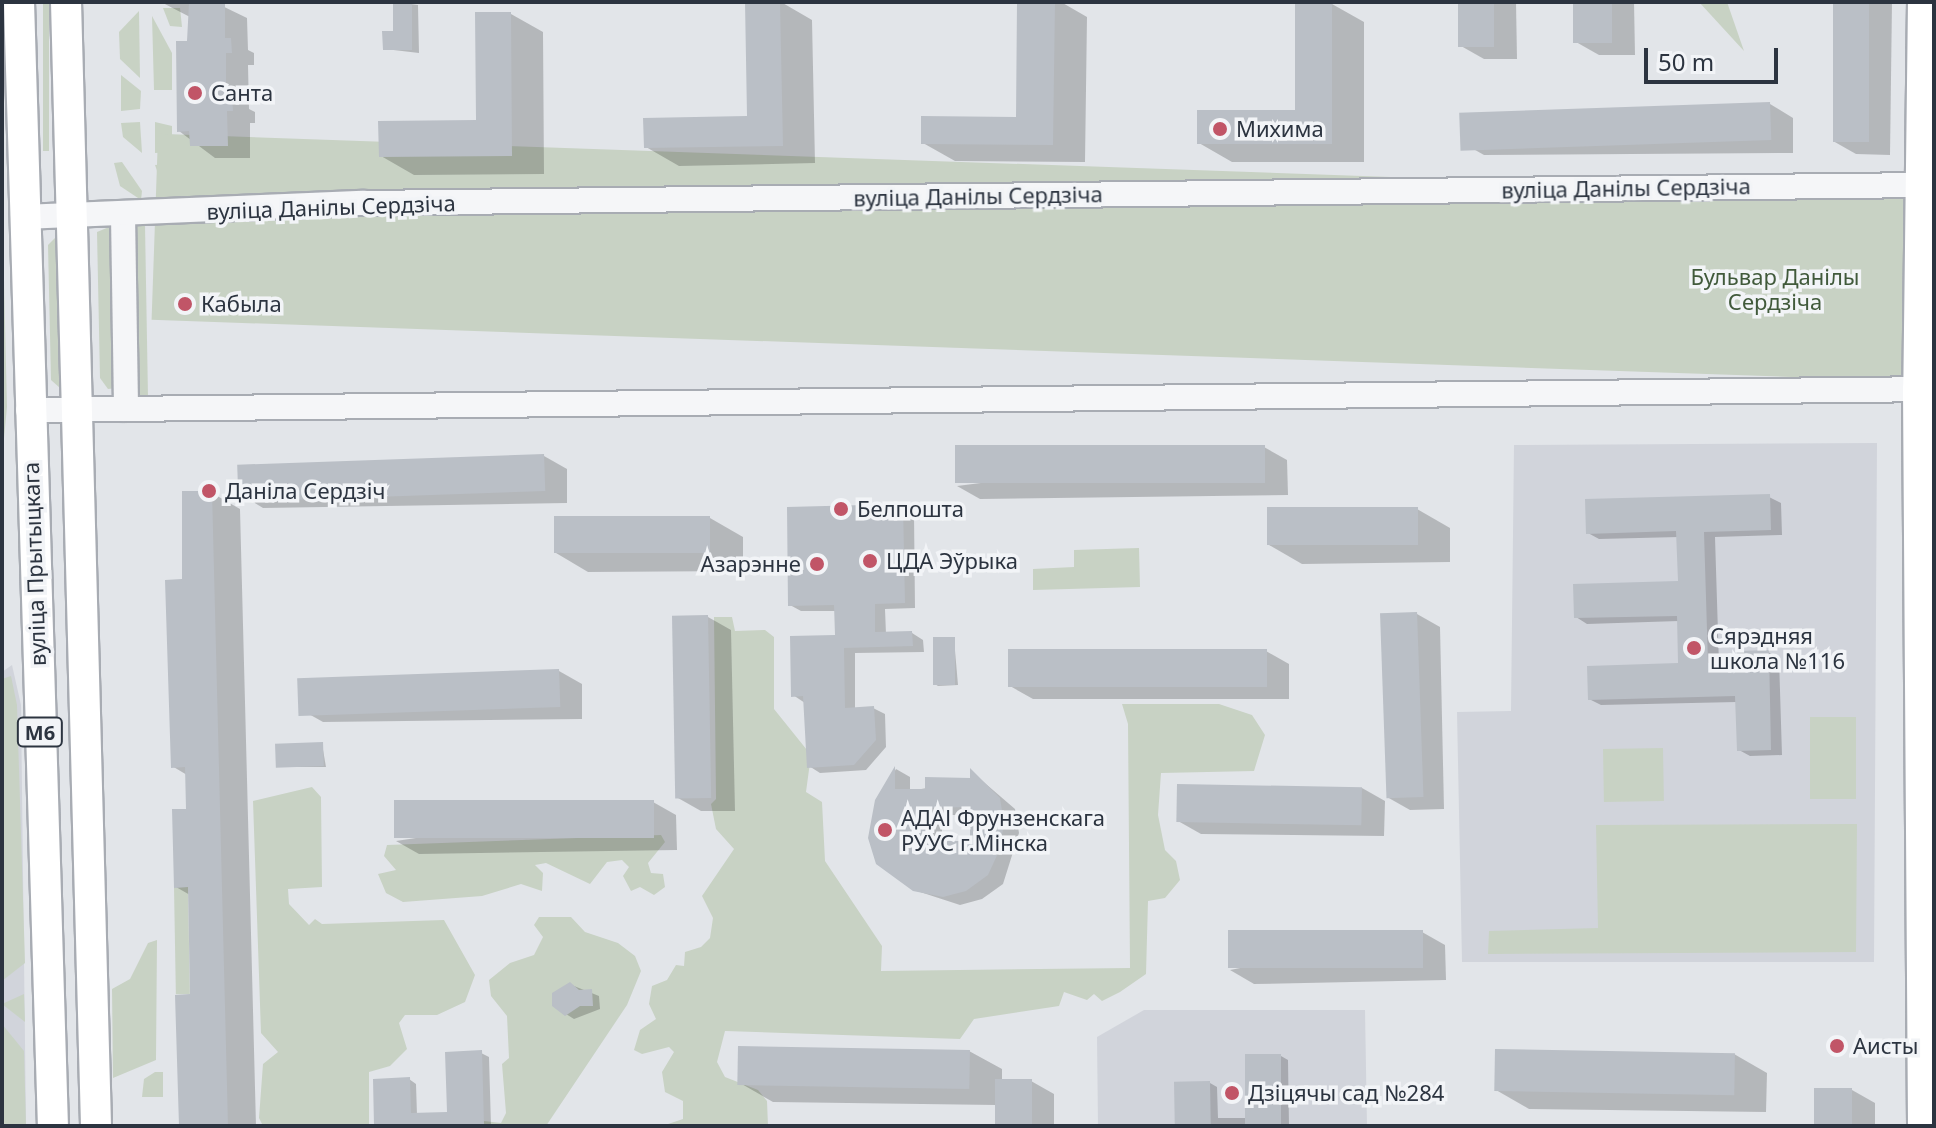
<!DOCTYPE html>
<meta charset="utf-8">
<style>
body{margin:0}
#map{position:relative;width:1936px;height:1128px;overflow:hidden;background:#e2e5e9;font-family:"Noto Sans",sans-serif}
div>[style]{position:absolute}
.built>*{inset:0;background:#d1d4db}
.green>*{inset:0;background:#c8d2c4;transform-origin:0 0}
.shadow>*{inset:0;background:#0003}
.building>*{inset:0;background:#babfc6;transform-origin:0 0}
.roads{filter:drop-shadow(2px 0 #a8acb3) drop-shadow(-2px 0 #a8acb3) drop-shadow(0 2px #a8acb3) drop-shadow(0 -2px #a8acb3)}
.minor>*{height:24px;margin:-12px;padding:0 12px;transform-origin:12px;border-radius:12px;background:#f5f6f8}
.major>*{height:30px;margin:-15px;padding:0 15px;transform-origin:15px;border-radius:15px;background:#fff}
.dots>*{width:22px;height:22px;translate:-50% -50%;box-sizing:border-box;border:4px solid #f2f4f7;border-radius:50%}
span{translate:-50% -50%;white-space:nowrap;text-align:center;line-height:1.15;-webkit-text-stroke:7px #f2f4f7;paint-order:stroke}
.shield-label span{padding:2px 6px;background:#f2f4f7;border:2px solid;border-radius:6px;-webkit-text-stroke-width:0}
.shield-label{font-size:20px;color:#2c3440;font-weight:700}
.poi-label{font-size:22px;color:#2c3440}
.left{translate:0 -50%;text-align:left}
.right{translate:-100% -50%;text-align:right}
.street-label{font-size:22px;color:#2c3440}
.park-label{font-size:22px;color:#415a3b}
.frame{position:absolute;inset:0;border:4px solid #2c3440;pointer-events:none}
.scale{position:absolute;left:1644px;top:48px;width:134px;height:36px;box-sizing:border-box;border:4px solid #2c3440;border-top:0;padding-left:10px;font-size:24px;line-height:28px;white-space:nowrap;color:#2c3440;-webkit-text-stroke:6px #f2f4f7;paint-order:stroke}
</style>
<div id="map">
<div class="built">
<div style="clip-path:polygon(1877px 443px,1874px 962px,1462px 962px,1457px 712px,1511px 711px,1514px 445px)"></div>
<div style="clip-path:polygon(12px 665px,21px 705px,26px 1126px,2px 1126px,2px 672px)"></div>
<div style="clip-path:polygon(1144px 1010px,1365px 1010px,1367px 1126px,1098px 1126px,1097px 1037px)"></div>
</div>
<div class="green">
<div style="left:43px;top:2px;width:6px;height:149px"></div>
<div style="clip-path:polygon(1699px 2px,1727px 2px,1744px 51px)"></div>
<div style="clip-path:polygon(163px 8px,180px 8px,182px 27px,170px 26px)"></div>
<div style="clip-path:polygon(139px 11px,140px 78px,120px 59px,119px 32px)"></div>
<div style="clip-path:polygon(152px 16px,172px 53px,172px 90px,154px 90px)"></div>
<div style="clip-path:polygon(121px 75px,141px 91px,140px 109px,121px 111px)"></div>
<div style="clip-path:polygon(140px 122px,142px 153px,123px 137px,121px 123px)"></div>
<div style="clip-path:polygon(155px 122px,172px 126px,172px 152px,155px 153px)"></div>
<div style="clip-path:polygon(252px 161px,254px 178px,220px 180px,198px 163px)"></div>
<div style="clip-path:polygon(122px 162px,142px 191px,141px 200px,120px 186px,114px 163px)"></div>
<div style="clip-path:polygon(187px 163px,207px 180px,161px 182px,155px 165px)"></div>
<div style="left:1909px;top:195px;width:186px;height:1752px;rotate:92deg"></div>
<div style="clip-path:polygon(2px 196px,7px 407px,2px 459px)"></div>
<div style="clip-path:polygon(114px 225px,117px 388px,108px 389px,100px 378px,97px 232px)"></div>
<div style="left:145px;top:225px;width:170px;height:12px;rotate:89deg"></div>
<div style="clip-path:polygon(55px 238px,59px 241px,60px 388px,51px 380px,48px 245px)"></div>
<div style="clip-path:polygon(1139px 548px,1140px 587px,1033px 590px,1033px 569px,1074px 567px,1074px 550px)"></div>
<div style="clip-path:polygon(714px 617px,732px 617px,735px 631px,765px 630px,774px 637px,774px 709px,811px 755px,806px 792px,822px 802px,825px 861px,882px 946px,881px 971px,1130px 968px,1128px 724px,1122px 704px,1219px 704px,1252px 715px,1265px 735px,1254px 771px,1161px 773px,1158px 815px,1165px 850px,1176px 861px,1180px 880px,1165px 898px,1148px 901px,1146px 974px,1120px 992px,1102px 1001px,1094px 994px,1087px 1000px,1064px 992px,1059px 1006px,974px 1019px,960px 1039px,725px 1031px,717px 1062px,725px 1077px,758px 1090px,767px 1101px,768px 1126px,662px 1126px,683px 1119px,683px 1101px,665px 1092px,662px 1072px,674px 1052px,669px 1047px,642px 1054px,634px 1050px,640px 1030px,656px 1019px,649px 1004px,652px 986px,667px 980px,676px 965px,684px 966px,685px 952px,701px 947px,710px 938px,713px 918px,702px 896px,734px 849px,716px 829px,711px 804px,716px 799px)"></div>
<div style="clip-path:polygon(11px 676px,17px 705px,25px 963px,2px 981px,2px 679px)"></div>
<div style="left:1856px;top:717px;width:82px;height:46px;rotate:90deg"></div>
<div style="left:1663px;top:748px;width:53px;height:60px;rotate:89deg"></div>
<div style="clip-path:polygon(312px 787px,321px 797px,322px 887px,288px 889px,289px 904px,309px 925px,315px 919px,322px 924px,444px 920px,475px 975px,465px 1002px,437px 1015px,405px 1015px,399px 1023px,407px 1049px,390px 1066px,369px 1072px,369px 1126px,263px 1126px,259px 1118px,263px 1064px,278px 1052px,261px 1033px,253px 801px)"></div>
<div style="clip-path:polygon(1857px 824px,1856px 952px,1488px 954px,1489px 931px,1598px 928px,1596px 825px)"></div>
<div style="clip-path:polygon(661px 835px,665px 842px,648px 863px,651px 873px,663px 874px,665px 887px,654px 895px,640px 887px,631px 891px,623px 876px,629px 867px,622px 860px,607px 862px,590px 884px,546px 863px,535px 865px,543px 873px,542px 891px,521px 884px,482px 896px,403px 902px,386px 893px,378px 874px,396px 870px,384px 856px,387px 845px)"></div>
<div style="left:188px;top:887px;width:107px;height:14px;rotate:89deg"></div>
<div style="clip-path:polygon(539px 917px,571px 917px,585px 932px,618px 943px,635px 956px,641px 971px,627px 1005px,546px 1126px,484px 1126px,484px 1121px,501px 1123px,506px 1113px,502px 1064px,509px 1058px,507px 1016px,491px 996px,489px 980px,510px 963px,534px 955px,543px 937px,534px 925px)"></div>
<div style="clip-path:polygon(157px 940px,156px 1060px,113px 1078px,112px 989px,130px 979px,148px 943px)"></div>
<div style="clip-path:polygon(24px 994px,25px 1022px,2px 1004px)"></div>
<div style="clip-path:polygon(2px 1024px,24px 1051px,26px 1126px,2px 1126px)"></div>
<div style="clip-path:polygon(155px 1072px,163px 1072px,163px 1097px,142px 1097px,144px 1079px)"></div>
</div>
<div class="shadow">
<div style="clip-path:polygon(161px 2px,214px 2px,247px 18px,248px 50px,254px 53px,254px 65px,248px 65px,249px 109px,255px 112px,255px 123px,250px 123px,250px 158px,215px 158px,179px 131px,190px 17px)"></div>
<div style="clip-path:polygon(395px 2px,418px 5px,419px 53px,385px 49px,395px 33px)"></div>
<div style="clip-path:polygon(747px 2px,781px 2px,812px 20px,815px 163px,679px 166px,646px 147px,749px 118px)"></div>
<div style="clip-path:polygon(1019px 2px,1061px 2px,1087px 17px,1085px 162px,955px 161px,923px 143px,1018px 119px)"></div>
<div style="clip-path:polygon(1460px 2px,1516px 2px,1517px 59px,1484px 59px,1461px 46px)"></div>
<div style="clip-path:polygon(1575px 2px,1634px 2px,1635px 55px,1599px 55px,1576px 42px)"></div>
<div style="clip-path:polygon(1835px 2px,1892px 2px,1890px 155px,1856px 154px,1833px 141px)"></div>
<div style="clip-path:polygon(1332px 4px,1364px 22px,1364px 162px,1232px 162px,1199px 143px,1297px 112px)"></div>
<div style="clip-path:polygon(511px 14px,543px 32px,544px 174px,414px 175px,381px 156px,478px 122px)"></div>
<div style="clip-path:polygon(1770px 104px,1793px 118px,1793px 153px,1484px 155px,1461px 142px)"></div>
<div style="clip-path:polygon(1264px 447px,1287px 460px,1288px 495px,980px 499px,957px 486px)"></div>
<div style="clip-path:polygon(544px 456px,567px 469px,567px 503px,263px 508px,240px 494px)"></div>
<div style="clip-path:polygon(212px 493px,240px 509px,256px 1126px,181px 1126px,192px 996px,190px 895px,176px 887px,188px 811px,187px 775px,172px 766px,185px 581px)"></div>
<div style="clip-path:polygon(1769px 497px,1781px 503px,1782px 535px,1715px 537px,1719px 665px,1739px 664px,1768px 652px,1779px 658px,1782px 755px,1750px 756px,1739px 750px,1737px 702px,1601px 705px,1589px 699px,1680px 665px,1679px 621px,1587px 624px,1576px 617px,1680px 583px,1679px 537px,1599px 539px,1588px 533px)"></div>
<div style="clip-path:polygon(902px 506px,914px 513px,915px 608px,885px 609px,886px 634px,912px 633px,923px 640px,924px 652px,855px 653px,855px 709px,873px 708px,885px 714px,886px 747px,866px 770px,820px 773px,809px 766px,805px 703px,793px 695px,837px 637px,836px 611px,801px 611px,790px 605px)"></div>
<div style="clip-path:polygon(1417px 509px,1450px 528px,1450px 562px,1302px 564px,1269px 545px)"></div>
<div style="clip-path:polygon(710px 518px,743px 537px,743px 571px,588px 572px,556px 553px)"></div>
<div style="clip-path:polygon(1417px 614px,1440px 627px,1444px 809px,1410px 810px,1387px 797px)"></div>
<div style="clip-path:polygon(708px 617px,731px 630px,735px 811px,701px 811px,678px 798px)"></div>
<div style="clip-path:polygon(954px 639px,958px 685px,938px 686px,935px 684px)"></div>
<div style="clip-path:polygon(1266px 651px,1289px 664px,1289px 699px,1033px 699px,1010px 686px)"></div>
<div style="clip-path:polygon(559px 671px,582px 684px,582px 719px,323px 722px,300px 709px)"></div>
<div style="clip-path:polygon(322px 744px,326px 767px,278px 767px)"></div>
<div style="clip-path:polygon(evenodd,896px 769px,910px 777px,910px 791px,972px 780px,972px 772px,1015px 809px,1019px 833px,1003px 884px,982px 899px,960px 905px,914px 890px,877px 801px,896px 769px,942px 815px,972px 815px,972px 843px,942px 843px,942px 815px)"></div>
<div style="clip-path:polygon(1362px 788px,1385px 801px,1384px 836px,1201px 834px,1178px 821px)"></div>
<div style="clip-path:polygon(653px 802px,676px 815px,677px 850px,419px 854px,396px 841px)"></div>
<div style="clip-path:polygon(1422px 932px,1445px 945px,1446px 980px,1254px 984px,1230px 970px)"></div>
<div style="clip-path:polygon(569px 984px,599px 996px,600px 1009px,574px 1019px,566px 1014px,554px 993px)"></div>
<div style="clip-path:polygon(969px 1051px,1002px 1069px,1002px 1081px,1031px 1081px,1054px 1094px,1054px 1126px,996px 1126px,996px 1105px,773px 1102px,740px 1083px)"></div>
<div style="clip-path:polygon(481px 1053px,489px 1057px,491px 1126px,376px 1126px,409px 1079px,416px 1084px,417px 1115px,449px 1114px)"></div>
<div style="clip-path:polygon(1734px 1054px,1767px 1073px,1766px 1112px,1529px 1109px,1496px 1090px)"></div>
<div style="clip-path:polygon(1281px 1056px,1288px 1060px,1289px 1126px,1176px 1126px,1210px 1083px,1217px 1087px,1218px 1118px,1248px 1118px)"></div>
<div style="clip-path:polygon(1852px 1090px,1875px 1103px,1875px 1126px,1816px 1126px)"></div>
</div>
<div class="building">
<div style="clip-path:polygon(393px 2px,412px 2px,412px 50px,383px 50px,382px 31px,393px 31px)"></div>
<div style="clip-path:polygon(745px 2px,780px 2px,783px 146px,644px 148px,643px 118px,747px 116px)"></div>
<div style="clip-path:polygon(1017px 2px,1055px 2px,1053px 145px,921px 144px,921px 116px,1016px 117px)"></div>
<div style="clip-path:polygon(1295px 2px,1332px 2px,1332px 144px,1197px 144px,1197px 110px,1295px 110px)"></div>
<div style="left:1458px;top:2px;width:36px;height:45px"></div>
<div style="left:1573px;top:2px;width:39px;height:41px"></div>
<div style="left:1833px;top:2px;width:36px;height:140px"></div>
<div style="clip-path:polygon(189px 3px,225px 3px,225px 38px,231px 38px,232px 53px,226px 53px,226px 97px,232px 97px,233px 111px,227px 111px,228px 146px,190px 146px,189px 131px,177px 132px,176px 41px,187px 41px)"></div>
<div style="clip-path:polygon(475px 12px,511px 12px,512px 156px,379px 157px,378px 121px,476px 120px)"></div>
<div style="left:1770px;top:102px;width:38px;height:311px;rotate:88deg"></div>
<div style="left:1265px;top:445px;width:38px;height:310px;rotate:90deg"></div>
<div style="left:544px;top:454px;width:37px;height:307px;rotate:88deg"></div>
<div style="clip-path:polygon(182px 491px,212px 491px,228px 1126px,179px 1126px,175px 995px,190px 994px,188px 887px,174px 888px,172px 809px,186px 809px,185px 767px,171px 768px,165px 580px,182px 579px)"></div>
<div style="clip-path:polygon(1770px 494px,1771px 530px,1704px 532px,1708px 663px,1737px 662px,1737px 651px,1769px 650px,1771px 750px,1737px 751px,1735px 696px,1588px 700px,1587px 666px,1678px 663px,1677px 616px,1574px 618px,1573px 584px,1678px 581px,1676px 531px,1586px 534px,1585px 499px)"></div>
<div style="clip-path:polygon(903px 504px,905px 603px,875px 604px,875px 632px,912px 631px,913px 646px,844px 648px,845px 708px,874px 706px,876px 740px,854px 765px,807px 768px,803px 696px,791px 697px,790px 636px,835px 635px,834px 605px,788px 606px,787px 507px)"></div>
<div style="left:1418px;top:507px;width:38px;height:151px;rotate:90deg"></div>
<div style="left:710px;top:516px;width:37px;height:156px;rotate:90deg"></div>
<div style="left:1417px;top:612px;width:185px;height:37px;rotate:88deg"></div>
<div style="left:708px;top:615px;width:183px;height:36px;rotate:89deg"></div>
<div style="left:933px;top:637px;width:22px;height:48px"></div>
<div style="left:1008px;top:649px;width:259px;height:38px"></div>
<div style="left:559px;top:669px;width:38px;height:262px;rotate:88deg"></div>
<div style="left:323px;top:742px;width:24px;height:48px;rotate:88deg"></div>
<div style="clip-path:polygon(evenodd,895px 766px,895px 789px,925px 789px,925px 777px,970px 778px,970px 768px,1000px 798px,1004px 824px,999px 851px,988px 875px,966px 891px,943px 897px,913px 891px,876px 864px,868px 838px,875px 800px,895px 766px,970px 807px,970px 841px,927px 841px,927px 808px,970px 807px)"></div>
<div style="left:1177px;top:784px;width:185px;height:38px;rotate:1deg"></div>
<div style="left:654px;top:800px;width:38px;height:260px;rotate:90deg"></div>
<div style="left:1423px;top:930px;width:38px;height:195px;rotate:90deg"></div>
<div style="clip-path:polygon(570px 982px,579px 990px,592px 989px,593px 1006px,580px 1006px,565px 1016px,552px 1006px,552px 993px)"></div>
<div style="left:738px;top:1046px;width:232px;height:39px;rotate:1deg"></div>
<div style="left:1495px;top:1049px;width:240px;height:42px;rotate:1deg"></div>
<div style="clip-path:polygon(482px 1050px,484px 1126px,374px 1126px,373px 1079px,410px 1077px,411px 1113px,447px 1112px,445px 1052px)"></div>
<div style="left:1245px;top:1054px;width:36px;height:72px"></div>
<div style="left:995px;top:1079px;width:37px;height:47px"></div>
<div style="left:1210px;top:1081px;width:45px;height:36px;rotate:89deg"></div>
<div style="left:1814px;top:1088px;width:38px;height:38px"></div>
</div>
<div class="roads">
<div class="minor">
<div style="left:123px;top:215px;width:194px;rotate:89.1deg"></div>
<div style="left:23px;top:217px;width:340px;rotate:-2.4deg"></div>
<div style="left:363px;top:203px;width:1571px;rotate:-0.66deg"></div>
<div style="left:28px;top:410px;width:1906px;rotate:-0.63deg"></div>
</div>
<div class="major">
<div style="left:19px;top:2px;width:1125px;rotate:88.27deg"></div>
<div style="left:66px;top:2px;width:1124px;rotate:88.47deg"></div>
<div style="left:1923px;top:2px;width:387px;rotate:90.7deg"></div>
<div style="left:1918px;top:389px;width:737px;rotate:89.61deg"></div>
</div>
</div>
<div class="dots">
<div style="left:195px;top:93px;background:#c15567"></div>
<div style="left:1220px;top:129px;background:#c15567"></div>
<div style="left:185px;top:304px;background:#c15567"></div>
<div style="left:209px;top:491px;background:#c15567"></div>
<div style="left:841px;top:509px;background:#c15567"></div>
<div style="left:870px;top:561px;background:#c15567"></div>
<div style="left:817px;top:564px;background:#c15567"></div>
<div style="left:1694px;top:648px;background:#c15567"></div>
<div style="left:885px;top:830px;background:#c15567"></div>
<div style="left:1837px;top:1046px;background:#c15567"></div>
<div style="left:1232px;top:1093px;background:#c15567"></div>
</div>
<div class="shield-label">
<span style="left:40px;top:732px">М6</span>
</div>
<div class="poi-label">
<span class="left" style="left:211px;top:93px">Санта</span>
<span class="left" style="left:1236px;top:129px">Михима</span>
<span class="left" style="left:201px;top:304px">Кабыла</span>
<span class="left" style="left:225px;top:491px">Даніла Сердзіч</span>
<span class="left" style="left:857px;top:509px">Белпошта</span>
<span class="left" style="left:886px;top:561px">ЦДА Эўрыка</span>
<span class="right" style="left:801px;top:564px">Азарэнне</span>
<span class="left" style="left:1710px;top:648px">Сярэдняя<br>школа №116</span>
<span class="left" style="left:901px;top:830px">АДАІ Фрунзенскага<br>РУУС г.Мінска</span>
<span class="left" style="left:1853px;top:1046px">Аисты</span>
<span class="left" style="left:1248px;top:1093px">Дзіцячы сад №284</span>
</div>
<div class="street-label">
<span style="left:1626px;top:188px;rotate:-1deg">вуліца Данілы Сердзіча</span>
<span style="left:978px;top:196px;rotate:-1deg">вуліца Данілы Сердзіча</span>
<span style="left:331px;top:207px;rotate:-2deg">вуліца Данілы Сердзіча</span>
<span style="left:34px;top:564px;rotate:-92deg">вуліца Прытыцкага</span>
</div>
<div class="park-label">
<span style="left:1775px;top:289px">Бульвар Данілы<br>Сердзіча</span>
</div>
<div class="frame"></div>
<div class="scale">50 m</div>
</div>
